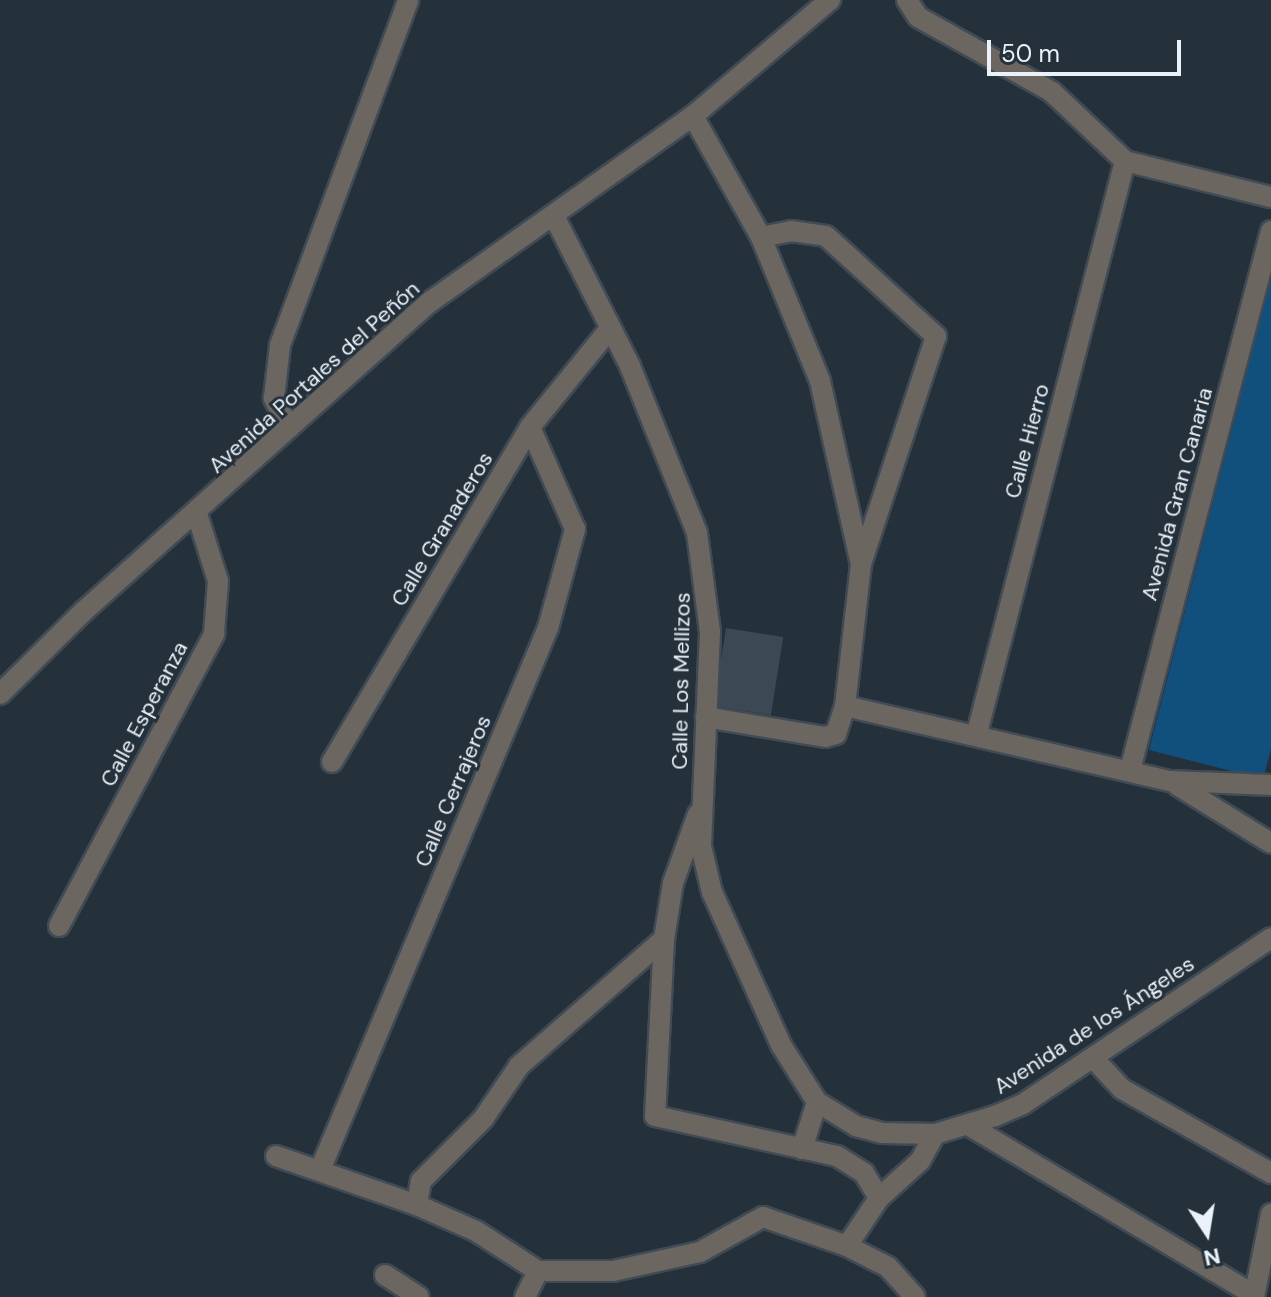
<!DOCTYPE html>
<meta charset="utf-8">
<style>
body{margin:0}
#map{position:relative;width:1271px;height:1297px;overflow:hidden;background:#24303a;font-family:"DM Sans",sans-serif}
div>[style]{position:absolute}
.green>*{inset:0;background:#11507c}
.building>*{inset:0;background:#3c4853;transform-origin:0 0}
.roads{filter:drop-shadow(2px 0 #404b55) drop-shadow(-2px 0 #404b55) drop-shadow(0 2px #404b55) drop-shadow(0 -2px #404b55)}
.minor>*{height:20px;margin:-10px;padding:0 10px;transform-origin:10px;border-radius:10px;background:#6c6661}
.tertiary>*{height:20px;margin:-10px;padding:0 10px;transform-origin:10px;border-radius:10px;background:#6c6661}
span{translate:-50% -50%;white-space:nowrap;text-align:center;line-height:1.15;-webkit-text-stroke:6px #24303a;paint-order:stroke}
.street-label{font-size:22px;color:#eaf1f8}
.north{position:absolute;left:1167px;top:1193px;width:80px;height:80px;-webkit-text-stroke:6px #24303a;paint-order:stroke;rotate:168deg;font-size:22px;font-weight:700;line-height:32px;text-align:center;color:#eaf1f8}
.north::after{content:'';display:block;margin:auto;width:28px;height:36px;background:#eaf1f8;clip-path:polygon(50% 0,100% 100%,50% 72%,0 100%)}
.scale{position:absolute;left:987px;top:40px;width:194px;height:36px;box-sizing:border-box;border:4px solid #eaf1f8;border-top:0;padding-left:10px;font-size:24px;line-height:28px;white-space:nowrap;color:#eaf1f8;-webkit-text-stroke:6px #24303a;paint-order:stroke}
</style>
<div id="map">
<div class="green">
<div style="clip-path:polygon(1271px 278px,1271px 749px,1263px 779px,1149px 750px)"></div>
</div>
<div class="building">
<div style="left:726px;top:628px;width:58px;height:79px;rotate:9deg"></div>
</div>
<div class="roads">
<div class="minor">
<div style="left:907px;top:0;width:20px;rotate:57deg"></div>
<div style="left:918px;top:17px;width:154px;rotate:29.2deg"></div>
<div style="left:1052px;top:92px;width:100px;rotate:43.4deg"></div>
<div style="left:1125px;top:161px;width:150px;rotate:13.9deg"></div>
<div style="left:693px;top:116px;width:139px;rotate:60.7deg"></div>
<div style="left:761px;top:237px;width:156px;rotate:67.7deg"></div>
<div style="left:820px;top:381px;width:188px;rotate:77.4deg"></div>
<div style="left:861px;top:564px;width:143px;rotate:96.4deg"></div>
<div style="left:845px;top:706px;width:29px;rotate:108deg"></div>
<div style="left:836px;top:734px;width:11px;rotate:165deg"></div>
<div style="left:825px;top:737px;width:121px;rotate:-170.5deg"></div>
<div style="left:555px;top:218px;width:166px;rotate:63.1deg"></div>
<div style="left:630px;top:366px;width:180px;rotate:68.1deg"></div>
<div style="left:697px;top:533px;width:100px;rotate:82.5deg"></div>
<div style="left:710px;top:632px;width:214px;rotate:92.4deg"></div>
<div style="left:701px;top:846px;width:47px;rotate:76.6deg"></div>
<div style="left:712px;top:892px;width:168px;rotate:65.7deg"></div>
<div style="left:781px;top:1045px;width:67px;rotate:57.7deg"></div>
<div style="left:817px;top:1102px;width:46px;rotate:31.6deg"></div>
<div style="left:856px;top:1126px;width:27px;rotate:15deg"></div>
<div style="left:882px;top:1133px;width:53px;rotate:1.1deg"></div>
<div style="left:935px;top:1134px;width:63px;rotate:-16.7deg"></div>
<div style="left:995px;top:1116px;width:30px;rotate:-23deg"></div>
<div style="left:1023px;top:1104px;width:298px;rotate:-33.8deg"></div>
<div style="left:761px;top:237px;width:31px;rotate:-11deg"></div>
<div style="left:791px;top:231px;width:35px;rotate:8deg"></div>
<div style="left:826px;top:236px;width:149px;rotate:42.3deg"></div>
<div style="left:936px;top:336px;width:240px;rotate:108.2deg"></div>
<div style="left:289px;top:428px;width:34px;rotate:-117deg"></div>
<div style="left:274px;top:398px;width:53px;rotate:-83.5deg"></div>
<div style="left:280px;top:345px;width:368px;rotate:-69.6deg"></div>
<div style="left:845px;top:706px;width:334px;rotate:13deg"></div>
<div style="left:1170px;top:781px;width:101px;rotate:2.3deg"></div>
<div style="left:977px;top:733px;width:591px;rotate:-75.49deg"></div>
<div style="left:332px;top:762px;width:389px;rotate:-59.4deg"></div>
<div style="left:530px;top:427px;width:124px;rotate:-50.9deg"></div>
<div style="left:1130px;top:770px;width:557px;rotate:-75.34deg"></div>
<div style="left:1177px;top:785px;width:110px;rotate:31.7deg"></div>
<div style="left:698px;top:814px;width:73px;rotate:109.9deg"></div>
<div style="left:673px;top:883px;width:57px;rotate:99.1deg"></div>
<div style="left:664px;top:939px;width:177px;rotate:92.9deg"></div>
<div style="left:655px;top:1116px;width:186px;rotate:12.4deg"></div>
<div style="left:837px;top:1156px;width:32px;rotate:32deg"></div>
<div style="left:864px;top:1173px;width:29px;rotate:59deg"></div>
<div style="left:59px;top:926px;width:331px;rotate:-62deg"></div>
<div style="left:214px;top:634px;width:53px;rotate:-85.7deg"></div>
<div style="left:218px;top:581px;width:70px;rotate:-107.4deg"></div>
<div style="left:1093px;top:1058px;width:42px;rotate:46.9deg"></div>
<div style="left:1122px;top:1089px;width:171px;rotate:29.4deg"></div>
<div style="left:968px;top:1125px;width:333px;rotate:30.7deg"></div>
<div style="left:802px;top:1149px;width:49px;rotate:-72.3deg"></div>
<div style="left:276px;top:1156px;width:149px;rotate:19.2deg"></div>
<div style="left:417px;top:1205px;width:64px;rotate:23.8deg"></div>
<div style="left:476px;top:1231px;width:74px;rotate:32.8deg"></div>
<div style="left:538px;top:1271px;width:75px"></div>
<div style="left:613px;top:1271px;width:89px;rotate:-12.3deg"></div>
<div style="left:700px;top:1252px;width:72px;rotate:-29.1deg"></div>
<div style="left:763px;top:1217px;width:89px;rotate:19deg"></div>
<div style="left:847px;top:1246px;width:46px;rotate:27.1deg"></div>
<div style="left:888px;top:1267px;width:40px;rotate:48deg"></div>
<div style="left:320px;top:1170px;width:588px;rotate:-67.19deg"></div>
<div style="left:548px;top:628px;width:103px;rotate:-74.7deg"></div>
<div style="left:575px;top:529px;width:111px;rotate:-113.8deg"></div>
<div style="left:417px;top:1205px;width:24px;rotate:-81deg"></div>
<div style="left:421px;top:1181px;width:88px;rotate:-45deg"></div>
<div style="left:483px;top:1119px;width:64px;rotate:-55.8deg"></div>
<div style="left:519px;top:1066px;width:193px;rotate:-41.2deg"></div>
<div style="left:847px;top:1246px;width:58px;rotate:-56.3deg"></div>
<div style="left:879px;top:1198px;width:55px;rotate:-42.1deg"></div>
<div style="left:920px;top:1161px;width:31px;rotate:-61deg"></div>
<div style="left:385px;top:1275px;width:40px;rotate:32.9deg"></div>
<div style="left:525px;top:1297px;width:29px;rotate:-63deg"></div>
<div style="left:1254px;top:1297px;width:85px;rotate:-78.4deg"></div>
</div>
<div class="tertiary">
<div style="left:0;top:694px;width:118px;rotate:-44.7deg"></div>
<div style="left:84px;top:611px;width:464px;rotate:-41.8deg"></div>
<div style="left:430px;top:302px;width:322px;rotate:-35.3deg"></div>
<div style="left:693px;top:116px;width:180px;rotate:-40.3deg"></div>
</div>
</div>
<div class="street-label">
<span style="left:314px;top:377px;rotate:-42deg">Avenida Portales del Peñón</span>
<span style="left:1027px;top:441px;rotate:-75deg">Calle Hierro</span>
<span style="left:1177px;top:494px;rotate:-75deg">Avenida Gran Canaria</span>
<span style="left:442px;top:529px;rotate:-59deg">Calle Granaderos</span>
<span style="left:681px;top:681px;rotate:-89deg">Calle Los Mellizos</span>
<span style="left:144px;top:714px;rotate:-62deg">Calle Esperanza</span>
<span style="left:453px;top:791px;rotate:-67deg">Calle Cerrajeros</span>
<span style="left:1094px;top:1025px;rotate:-33deg">Avenida de los Ángeles</span>
</div>
<div class="north">N</div>
<div class="scale">50 m</div>
</div>
